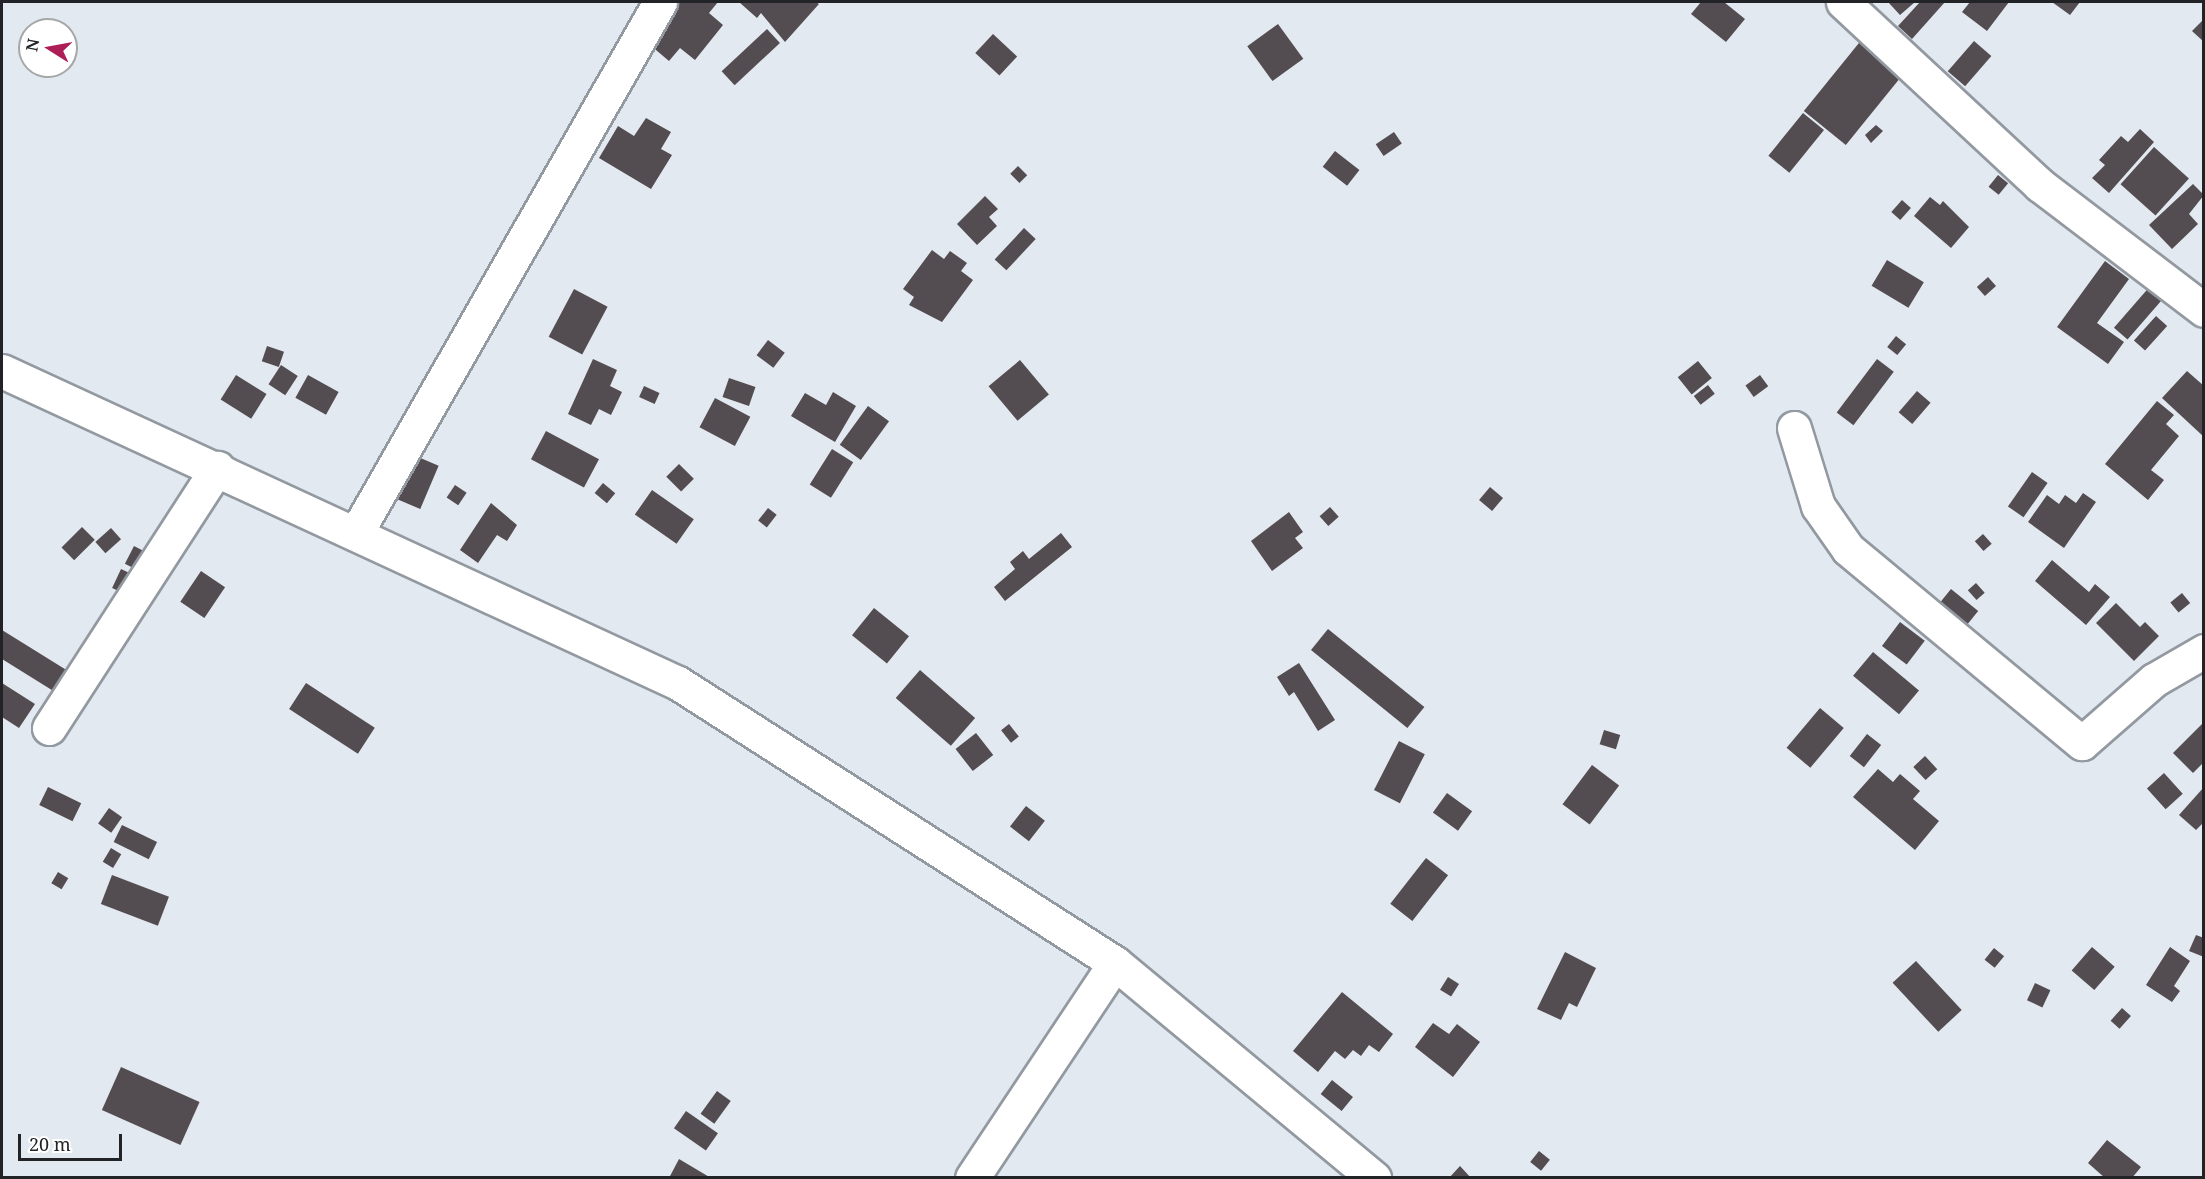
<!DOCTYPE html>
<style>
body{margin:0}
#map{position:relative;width:2205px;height:1179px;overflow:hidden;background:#e3e9f0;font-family:"Noto Serif",serif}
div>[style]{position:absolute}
.building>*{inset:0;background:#534c50;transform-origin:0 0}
.roads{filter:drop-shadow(2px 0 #9399a0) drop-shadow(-2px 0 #9399a0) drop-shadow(0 2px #9399a0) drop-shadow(0 -2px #9399a0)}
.street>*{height:33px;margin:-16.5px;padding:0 16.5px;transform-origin:16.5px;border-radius:16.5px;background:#fff}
span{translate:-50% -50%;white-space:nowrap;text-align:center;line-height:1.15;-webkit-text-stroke:6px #fff;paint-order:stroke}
.frame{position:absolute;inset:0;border:3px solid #212326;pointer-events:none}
.north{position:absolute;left:18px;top:18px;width:60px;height:60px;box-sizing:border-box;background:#fff;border:2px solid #a6a7a8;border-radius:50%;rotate:281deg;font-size:16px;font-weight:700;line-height:24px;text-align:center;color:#212326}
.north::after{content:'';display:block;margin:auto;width:21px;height:27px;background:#ad1d56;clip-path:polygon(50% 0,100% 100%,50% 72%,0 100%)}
.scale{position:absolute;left:18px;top:1134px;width:104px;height:27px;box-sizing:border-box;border:3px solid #212326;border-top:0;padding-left:8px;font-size:18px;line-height:21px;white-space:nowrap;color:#212326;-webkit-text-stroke:4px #fff;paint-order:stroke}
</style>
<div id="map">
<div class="building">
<div style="clip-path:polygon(672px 2px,718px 2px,709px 13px,723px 25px,695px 60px,680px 48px,669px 61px,650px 45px,667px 25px,659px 18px)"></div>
<div style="clip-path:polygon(739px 2px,816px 2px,819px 4px,785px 42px,761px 13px,757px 18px)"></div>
<div style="clip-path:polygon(1701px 2px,1724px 2px,1745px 19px,1726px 42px,1691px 14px)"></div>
<div style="clip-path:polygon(1888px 2px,1915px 2px,1900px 15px)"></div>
<div style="clip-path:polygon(1920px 2px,1945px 2px,1912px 39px,1898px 26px)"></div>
<div style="clip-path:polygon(1970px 2px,2009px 2px,1987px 31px,1962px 12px)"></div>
<div style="clip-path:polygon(2052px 2px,2080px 2px,2070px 15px)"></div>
<div style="clip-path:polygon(2204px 19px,2204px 42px,2192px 31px)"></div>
<div style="left:1278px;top:24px;width:43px;height:38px;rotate:54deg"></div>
<div style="left:767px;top:29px;width:19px;height:62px;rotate:47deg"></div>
<div style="left:993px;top:34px;width:33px;height:26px;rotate:43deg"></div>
<div style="left:1863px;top:38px;width:54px;height:94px;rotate:39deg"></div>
<div style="left:1974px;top:41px;width:23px;height:40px;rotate:41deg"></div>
<div style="left:1803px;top:113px;width:27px;height:55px;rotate:39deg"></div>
<div style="clip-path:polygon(646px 118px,671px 132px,661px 149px,672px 155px,651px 189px,599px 158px,618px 126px,634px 136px)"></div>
<div style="clip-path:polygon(1876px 125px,1883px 131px,1871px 143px,1865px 135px)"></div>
<div style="clip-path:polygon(2140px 129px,2154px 142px,2109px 193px,2092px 178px,2105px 165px,2099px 160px,2121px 136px,2128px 142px)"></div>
<div style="left:1394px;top:132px;width:14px;height:22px;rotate:56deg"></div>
<div style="left:2154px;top:147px;width:47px;height:50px;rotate:42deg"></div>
<div style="left:1335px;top:151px;width:31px;height:20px;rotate:38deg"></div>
<div style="left:1018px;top:166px;width:13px;height:11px;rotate:45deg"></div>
<div style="left:1998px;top:175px;width:13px;height:15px;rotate:39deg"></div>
<div style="clip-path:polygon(2193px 184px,2204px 195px,2189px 214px,2198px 224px,2172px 249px,2149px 225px)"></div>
<div style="clip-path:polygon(985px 196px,998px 209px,989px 217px,997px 226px,977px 245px,957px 224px)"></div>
<div style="clip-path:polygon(1930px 197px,1940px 205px,1943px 201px,1969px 227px,1951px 248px,1914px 216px)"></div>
<div style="left:1902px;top:200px;width:12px;height:16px;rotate:42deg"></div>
<div style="left:1024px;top:228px;width:16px;height:43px;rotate:43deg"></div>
<div style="clip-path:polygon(932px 250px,944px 259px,950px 251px,967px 263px,961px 271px,973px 280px,942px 322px,909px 305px,914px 297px,903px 289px)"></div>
<div style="left:1887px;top:260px;width:43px;height:30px;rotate:31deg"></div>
<div style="clip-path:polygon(2105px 261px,2129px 279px,2097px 323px,2124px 342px,2108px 364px,2057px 327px)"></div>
<div style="left:1988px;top:277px;width:12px;height:15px;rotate:48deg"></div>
<div style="left:2152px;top:284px;width:18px;height:58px;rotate:41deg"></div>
<div style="left:574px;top:289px;width:38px;height:54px;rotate:28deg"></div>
<div style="left:2156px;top:316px;width:15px;height:33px;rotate:42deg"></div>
<div style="left:1896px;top:336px;width:13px;height:14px;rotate:39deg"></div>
<div style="left:768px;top:340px;width:21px;height:19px;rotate:37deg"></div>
<div style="left:267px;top:346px;width:18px;height:16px;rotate:19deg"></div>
<div style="clip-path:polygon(593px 359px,617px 370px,610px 386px,622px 392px,611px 415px,599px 409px,591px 425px,568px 414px)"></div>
<div style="left:1877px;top:359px;width:21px;height:67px;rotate:37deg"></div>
<div style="left:1020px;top:360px;width:45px;height:41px;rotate:50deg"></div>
<div style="left:1698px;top:361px;width:22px;height:26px;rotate:51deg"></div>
<div style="left:281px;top:365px;width:20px;height:23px;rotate:33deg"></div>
<div style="clip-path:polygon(2187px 371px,2204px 386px,2204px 437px,2162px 398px)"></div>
<div style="left:236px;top:375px;width:36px;height:29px;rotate:32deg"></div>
<div style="left:308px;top:375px;width:35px;height:26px;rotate:29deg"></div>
<div style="left:1760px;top:375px;width:14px;height:18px;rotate:54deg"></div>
<div style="left:729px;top:378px;width:28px;height:20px;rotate:19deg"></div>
<div style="left:1708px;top:385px;width:11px;height:18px;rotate:52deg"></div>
<div style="left:644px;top:386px;width:17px;height:12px;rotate:24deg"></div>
<div style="left:1917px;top:391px;width:18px;height:28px;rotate:41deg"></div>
<div style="clip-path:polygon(833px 392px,856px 406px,835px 442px,791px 416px,805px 393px,826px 405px)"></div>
<div style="left:715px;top:398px;width:40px;height:33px;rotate:28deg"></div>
<div style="clip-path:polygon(2157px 401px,2174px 415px,2166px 424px,2179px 436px,2151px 470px,2164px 480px,2148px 500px,2105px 464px)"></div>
<div style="left:868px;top:406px;width:26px;height:48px;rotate:36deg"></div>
<div style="left:546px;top:431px;width:60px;height:32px;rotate:28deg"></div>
<div style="left:832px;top:449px;width:25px;height:42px;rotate:32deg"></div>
<div style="left:411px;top:454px;width:30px;height:47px;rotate:23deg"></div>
<div style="left:679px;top:464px;width:21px;height:18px;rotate:45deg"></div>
<div style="left:2032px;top:472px;width:19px;height:42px;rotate:35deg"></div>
<div style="left:603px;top:483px;width:16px;height:13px;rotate:40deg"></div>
<div style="left:455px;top:485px;width:14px;height:15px;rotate:34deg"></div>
<div style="left:1490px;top:487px;width:17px;height:17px;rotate:40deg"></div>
<div style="left:652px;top:490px;width:51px;height:30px;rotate:35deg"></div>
<div style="clip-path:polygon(2083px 493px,2096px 502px,2064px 548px,2028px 522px,2047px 495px,2059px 504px,2065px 495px,2076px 503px)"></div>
<div style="clip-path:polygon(491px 503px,517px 525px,507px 541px,497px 535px,478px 563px,460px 550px)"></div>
<div style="left:1330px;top:507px;width:13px;height:14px;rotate:48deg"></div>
<div style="left:768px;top:508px;width:11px;height:16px;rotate:38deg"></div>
<div style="clip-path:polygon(1289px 512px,1303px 532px,1295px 538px,1303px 548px,1272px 571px,1251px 541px)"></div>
<div style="left:82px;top:527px;width:18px;height:29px;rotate:45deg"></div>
<div style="left:111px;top:528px;width:15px;height:21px;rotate:48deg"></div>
<div style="clip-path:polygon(1061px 533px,1072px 547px,1005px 601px,994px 587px,1015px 569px,1010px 562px,1023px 551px,1029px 559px)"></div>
<div style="left:1983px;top:534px;width:13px;height:11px;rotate:48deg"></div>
<div style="left:134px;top:546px;width:18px;height:20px;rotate:27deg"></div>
<div style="clip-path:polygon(2052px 560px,2089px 592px,2095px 584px,2110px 597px,2086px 625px,2035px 581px)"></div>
<div style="left:121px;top:569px;width:17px;height:21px;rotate:25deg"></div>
<div style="left:201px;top:571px;width:29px;height:37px;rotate:34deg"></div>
<div style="left:1976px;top:583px;width:13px;height:11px;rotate:48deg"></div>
<div style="left:1951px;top:589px;width:35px;height:27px;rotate:39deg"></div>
<div style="left:2182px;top:593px;width:13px;height:15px;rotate:51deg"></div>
<div style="clip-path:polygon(2116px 603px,2140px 627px,2145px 622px,2159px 636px,2134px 661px,2096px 623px)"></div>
<div style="left:874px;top:608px;width:45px;height:35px;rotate:39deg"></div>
<div style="left:1900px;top:622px;width:31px;height:30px;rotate:37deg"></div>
<div style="left:1328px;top:629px;width:124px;height:27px;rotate:39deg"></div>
<div style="clip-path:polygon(2px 630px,68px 671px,55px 692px,2px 659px)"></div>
<div style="left:1873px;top:652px;width:60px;height:31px;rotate:40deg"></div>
<div style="clip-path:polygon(1299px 663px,1335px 720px,1318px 731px,1294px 692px,1289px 696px,1277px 677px)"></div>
<div style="left:920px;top:670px;width:73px;height:37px;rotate:41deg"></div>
<div style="clip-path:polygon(2px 683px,35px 704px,19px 728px,2px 717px)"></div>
<div style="left:306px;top:683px;width:82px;height:31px;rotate:33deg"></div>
<div style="left:1820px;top:708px;width:31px;height:52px;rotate:40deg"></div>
<div style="clip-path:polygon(2204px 722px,2204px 762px,2193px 773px,2173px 753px)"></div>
<div style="left:1009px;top:724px;width:16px;height:10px;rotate:52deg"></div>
<div style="left:1604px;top:730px;width:17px;height:15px;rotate:17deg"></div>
<div style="left:976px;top:733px;width:28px;height:26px;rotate:52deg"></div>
<div style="left:1867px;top:734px;width:18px;height:28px;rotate:38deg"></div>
<div style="left:1399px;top:741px;width:29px;height:55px;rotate:27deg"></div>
<div style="left:1925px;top:756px;width:18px;height:16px;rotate:47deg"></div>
<div style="left:1592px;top:765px;width:34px;height:49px;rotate:37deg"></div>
<div style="clip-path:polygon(1878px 769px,1893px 782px,1900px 774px,1920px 791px,1913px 799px,1939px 821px,1915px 850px,1853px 797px)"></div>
<div style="left:2164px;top:773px;width:28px;height:23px;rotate:48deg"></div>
<div style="left:48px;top:787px;width:37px;height:20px;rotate:26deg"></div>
<div style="clip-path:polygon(2204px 787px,2204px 822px,2196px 830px,2179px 815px)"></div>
<div style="left:1447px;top:793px;width:31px;height:24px;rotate:36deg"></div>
<div style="left:1026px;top:806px;width:24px;height:26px;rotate:38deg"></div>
<div style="left:109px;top:808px;width:16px;height:19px;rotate:35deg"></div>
<div style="left:122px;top:825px;width:39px;height:19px;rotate:26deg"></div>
<div style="left:111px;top:848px;width:12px;height:16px;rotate:31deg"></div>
<div style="left:1426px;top:858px;width:28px;height:58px;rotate:38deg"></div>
<div style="left:58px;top:872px;width:12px;height:13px;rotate:31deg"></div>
<div style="left:112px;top:875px;width:61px;height:31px;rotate:21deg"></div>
<div style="clip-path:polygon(2196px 935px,2204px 938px,2204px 957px,2189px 951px)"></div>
<div style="left:2092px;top:947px;width:30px;height:31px;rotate:41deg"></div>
<div style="clip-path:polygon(2170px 947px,2190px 961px,2174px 986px,2180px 991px,2172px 1002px,2146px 985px)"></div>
<div style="left:1994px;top:948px;width:13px;height:15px;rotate:39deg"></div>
<div style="clip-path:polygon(1565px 952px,1596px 968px,1577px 1007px,1569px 1003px,1561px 1020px,1537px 1009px)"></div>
<div style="left:1916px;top:961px;width:67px;height:32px;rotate:47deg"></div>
<div style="left:1448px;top:977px;width:13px;height:15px;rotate:32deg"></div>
<div style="left:2035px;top:983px;width:17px;height:19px;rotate:25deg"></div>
<div style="clip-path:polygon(1342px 992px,1393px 1034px,1379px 1052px,1369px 1045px,1361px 1056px,1353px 1050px,1345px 1059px,1335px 1051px,1318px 1072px,1293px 1051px)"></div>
<div style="left:2122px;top:1008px;width:12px;height:17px;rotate:42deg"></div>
<div style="clip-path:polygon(1433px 1023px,1449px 1034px,1457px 1024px,1480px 1042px,1453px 1077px,1415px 1047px)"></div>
<div style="left:121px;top:1067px;width:86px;height:47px;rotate:24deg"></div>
<div style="left:1332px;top:1080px;width:27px;height:18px;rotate:39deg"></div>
<div style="left:717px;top:1091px;width:17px;height:28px;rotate:36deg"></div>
<div style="left:686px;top:1111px;width:39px;height:21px;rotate:35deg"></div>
<div style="clip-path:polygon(2107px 1140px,2141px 1167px,2132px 1178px,2105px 1178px,2088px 1163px)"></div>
<div style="left:1539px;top:1151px;width:14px;height:14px;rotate:39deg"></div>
<div style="clip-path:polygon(679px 1159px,711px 1178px,669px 1178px)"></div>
<div style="clip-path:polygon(1460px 1166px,1471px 1178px,1449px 1178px)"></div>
</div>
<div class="roads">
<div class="street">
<div style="left:1843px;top:2px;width:269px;rotate:42.9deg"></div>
<div style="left:2040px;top:185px;width:206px;rotate:37.3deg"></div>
<div style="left:2px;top:371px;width:745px;rotate:24.78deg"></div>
<div style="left:678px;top:683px;width:519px;rotate:32.65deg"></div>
<div style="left:1115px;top:963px;width:337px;rotate:39.7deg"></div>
<div style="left:1794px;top:428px;width:82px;rotate:72.9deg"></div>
<div style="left:1818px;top:506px;width:52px;rotate:55.1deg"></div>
<div style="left:1848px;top:549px;width:304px;rotate:39.7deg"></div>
<div style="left:2082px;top:743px;width:96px;rotate:-41.2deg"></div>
<div style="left:2154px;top:680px;width:58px;rotate:-30.1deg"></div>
<div style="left:356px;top:533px;width:612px;rotate:-60.21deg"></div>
<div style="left:49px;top:728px;width:310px;rotate:-57.1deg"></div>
<div style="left:972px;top:1178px;width:258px;rotate:-56.4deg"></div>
</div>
</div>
<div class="frame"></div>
<div class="north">N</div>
<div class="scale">20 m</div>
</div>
